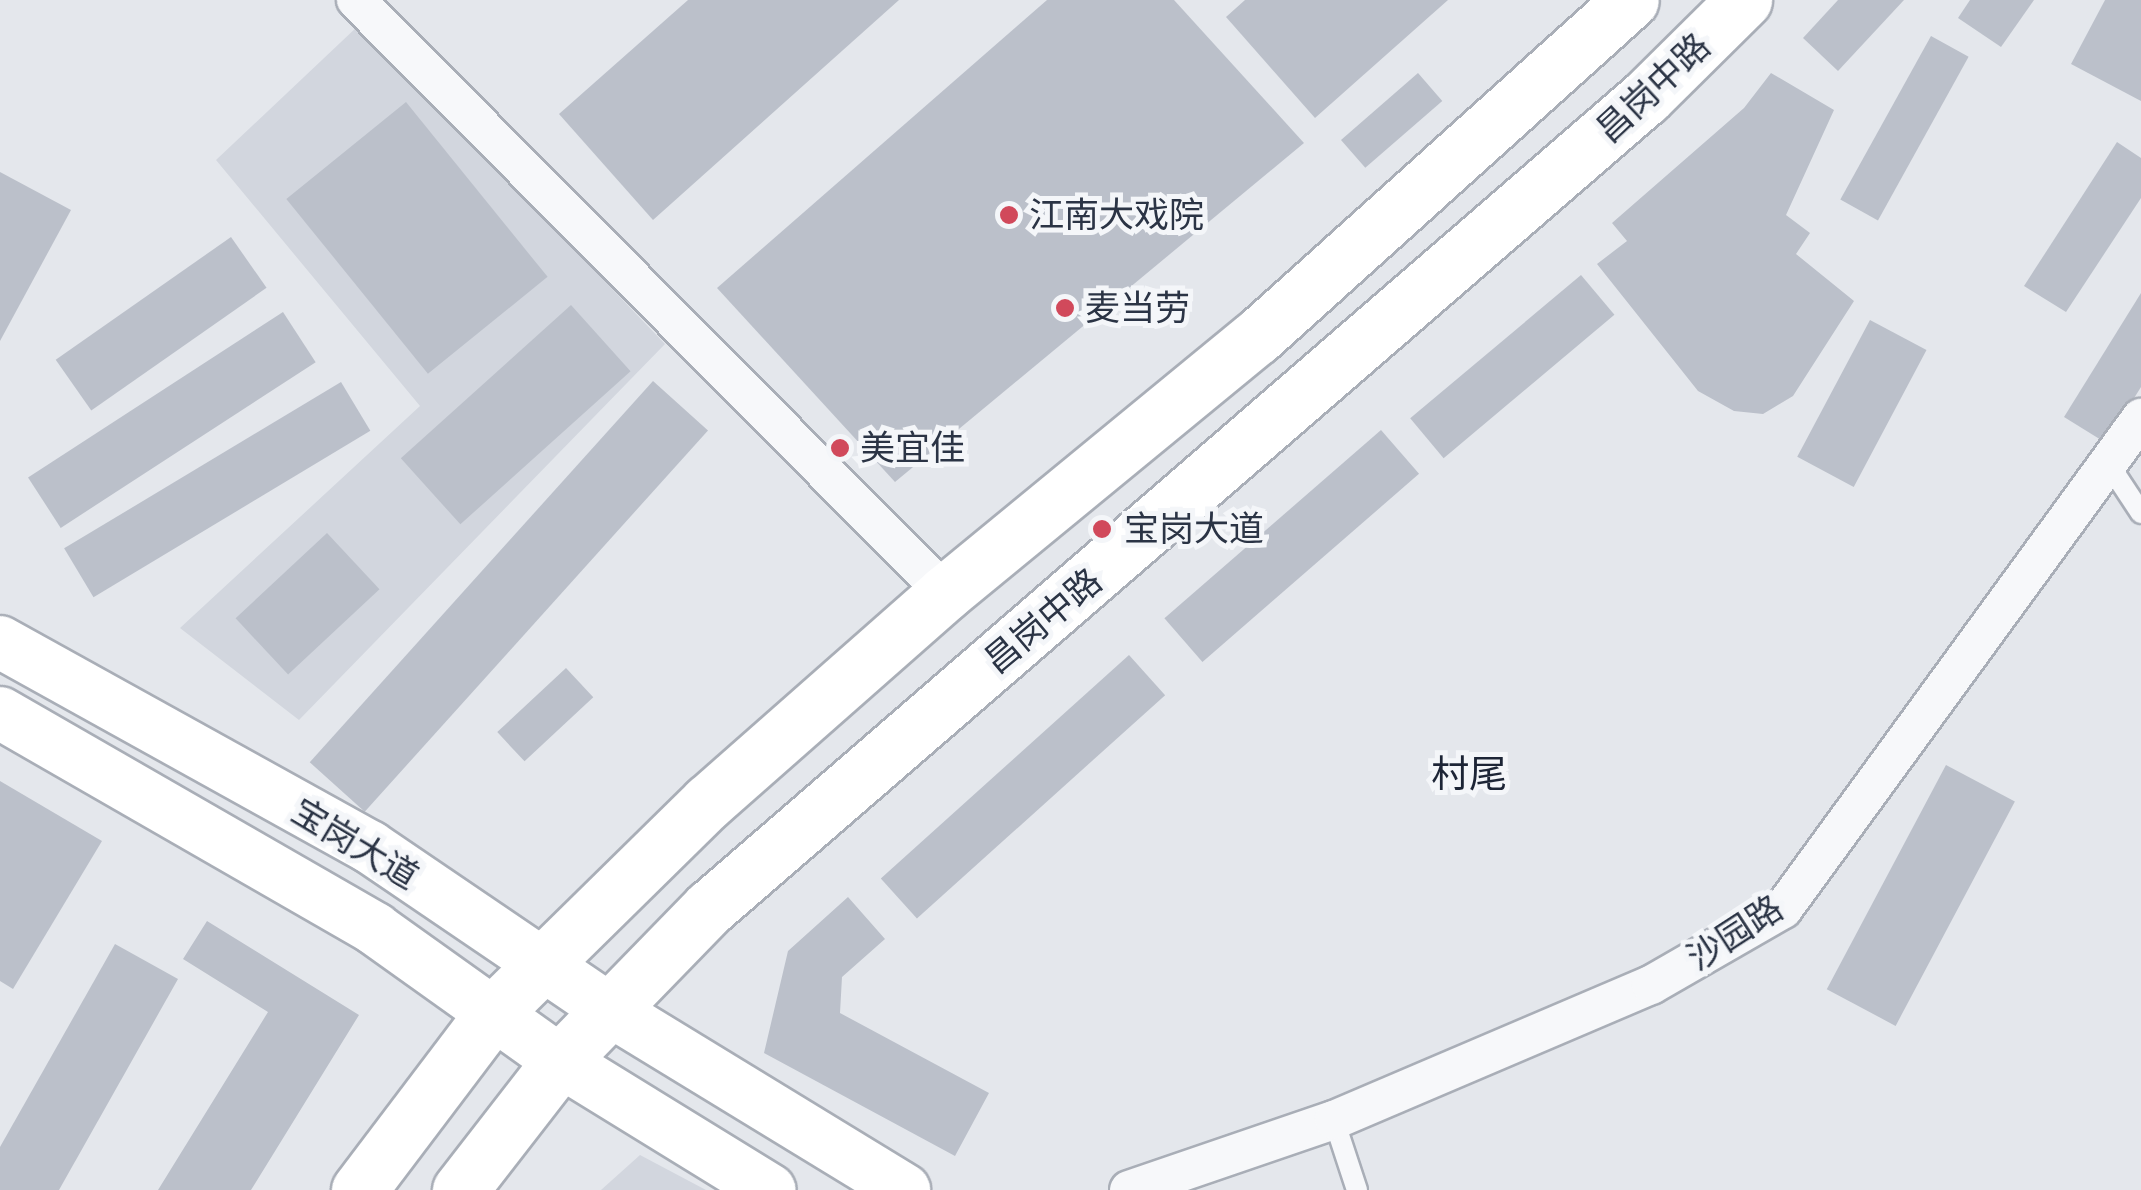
<!DOCTYPE html>
<meta charset="utf-8">
<style>
body{margin:0}
#map{position:relative;width:2141px;height:1190px;overflow:hidden;background:#e4e7ec;font-family:Rubik,"Noto Sans SC",sans-serif}
div>[style]{position:absolute}
.built>*{inset:0;background:#d2d6de}
.building>*{inset:0;background:#bbc0ca;transform-origin:0 0}
.roads{filter:drop-shadow(2px 0 #a9aeb7) drop-shadow(-2px 0 #a9aeb7) drop-shadow(0 2px #a9aeb7) drop-shadow(0 -2px #a9aeb7)}
.service>*{height:20px;margin:-10px;padding:0 10px;transform-origin:10px;border-radius:10px;background:#f7f8fa}
.minor>*{height:38px;margin:-19px;padding:0 19px;transform-origin:19px;border-radius:19px;background:#f7f8fa}
.secondary>*{height:52px;margin:-26px;padding:0 26px;transform-origin:26px;border-radius:26px;background:#fff}
.primary>*{height:55px;margin:-27.5px;padding:0 27.5px;transform-origin:27.5px;border-radius:27.5px;background:#fff}
.dots>*{width:28px;height:28px;translate:-50% -50%;box-sizing:border-box;border:5px solid #f4f6f9;border-radius:50%}
span{translate:-50% -50%;white-space:nowrap;text-align:center;line-height:1.15;-webkit-text-stroke:10px #f4f6f9;paint-order:stroke}
.street-label{font-size:35px;color:#2b3445}
.poi-label{font-size:35px;color:#2b3445}
.left{translate:0 -50%;text-align:left}
.neighbourhood-label{font-size:38px;color:#1d2536}
</style>
<div id="map">
<div class="built">
<div style="clip-path:polygon(359px 25px,665px 344px,299px 720px,180px 628px,420px 406px,216px 160px)"></div>
<div style="clip-path:polygon(640px 1155px,706px 1190px,601px 1190px)"></div>
</div>
<div class="building">
<div style="clip-path:polygon(688px 0,899px 0,653px 220px,559px 114px)"></div>
<div style="clip-path:polygon(1047px 0,1174px 0,1304px 143px,895px 482px,717px 288px)"></div>
<div style="clip-path:polygon(1245px 0,1448px 0,1315px 118px,1226px 17px)"></div>
<div style="clip-path:polygon(1838px 0,1904px 0,1838px 71px,1803px 38px)"></div>
<div style="clip-path:polygon(1970px 0,2034px 0,2001px 47px,1958px 18px)"></div>
<div style="clip-path:polygon(2105px 0,2141px 0,2141px 101px,2071px 64px)"></div>
<div style="left:1931px;top:36px;width:43px;height:187px;rotate:29deg"></div>
<div style="left:1418px;top:73px;width:37px;height:102px;rotate:49deg"></div>
<div style="clip-path:polygon(1771px 73px,1834px 110px,1786px 215px,1810px 233px,1796px 254px,1854px 301px,1793px 396px,1763px 414px,1734px 411px,1698px 391px,1597px 264px,1627px 241px,1612px 223px,1744px 108px)"></div>
<div style="left:406px;top:102px;width:225px;height:154px;rotate:51deg"></div>
<div style="clip-path:polygon(2117px 142px,2141px 158px,2141px 198px,2066px 312px,2024px 286px)"></div>
<div style="clip-path:polygon(0 172px,71px 210px,0 341px)"></div>
<div style="left:231px;top:237px;width:62px;height:214px;rotate:55deg"></div>
<div style="left:1581px;top:275px;width:52px;height:223px;rotate:50deg"></div>
<div style="clip-path:polygon(2141px 293px,2141px 387px,2106px 443px,2064px 417px)"></div>
<div style="left:571px;top:305px;width:89px;height:229px;rotate:48deg"></div>
<div style="left:283px;top:312px;width:60px;height:304px;rotate:57deg"></div>
<div style="left:1870px;top:320px;width:64px;height:155px;rotate:28deg"></div>
<div style="left:653px;top:381px;width:74px;height:513px;rotate:42deg"></div>
<div style="left:341px;top:382px;width:57px;height:323px;rotate:59deg"></div>
<div style="left:1381px;top:430px;width:58px;height:287px;rotate:49deg"></div>
<div style="left:327px;top:533px;width:77px;height:125px;rotate:47deg"></div>
<div style="left:1129px;top:655px;width:54px;height:334px;rotate:48deg"></div>
<div style="left:566px;top:668px;width:40px;height:94px;rotate:47deg"></div>
<div style="left:1946px;top:765px;width:78px;height:254px;rotate:28deg"></div>
<div style="clip-path:polygon(0 781px,102px 841px,13px 989px,0 981px)"></div>
<div style="clip-path:polygon(848px 897px,885px 939px,842px 977px,840px 1013px,989px 1093px,955px 1156px,764px 1053px,788px 951px)"></div>
<div style="clip-path:polygon(207px 921px,359px 1015px,251px 1190px,158px 1190px,268px 1012px,183px 959px)"></div>
<div style="clip-path:polygon(115px 944px,178px 979px,59px 1190px,0 1190px,0 1147px)"></div>
</div>
<div class="roads">
<div class="service">
<div style="left:2108px;top:463px;width:60px;rotate:56.6deg"></div>
<div style="left:1334px;top:1120px;width:74px;rotate:71.8deg"></div>
</div>
<div class="minor">
<div style="left:356px;top:0;width:836px;rotate:45.19deg"></div>
<div style="left:1129px;top:1190px;width:217px;rotate:-18.9deg"></div>
<div style="left:1334px;top:1120px;width:345px;rotate:-23.1deg"></div>
<div style="left:1651px;top:985px;width:152px;rotate:-29.9deg"></div>
<div style="left:1783px;top:909px;width:608px;rotate:-53.9deg"></div>
</div>
<div class="secondary">
<div style="left:0;top:642px;width:423px;rotate:29deg"></div>
<div style="left:370px;top:847px;width:288px;rotate:34.2deg"></div>
<div style="left:608px;top:1009px;width:347px;rotate:31.4deg"></div>
<div style="left:0;top:713px;width:433px;rotate:29.9deg"></div>
<div style="left:375px;top:929px;width:227px;rotate:35.5deg"></div>
<div style="left:560px;top:1061px;width:246px;rotate:31.6deg"></div>
</div>
<div class="primary">
<div style="left:359px;top:1190px;width:222px;rotate:-52.9deg"></div>
<div style="left:493px;top:1013px;width:301px;rotate:-44.5deg"></div>
<div style="left:708px;top:802px;width:316px;rotate:-41.4deg"></div>
<div style="left:945px;top:593px;width:404px;rotate:-39.4deg"></div>
<div style="left:1257px;top:337px;width:503px;rotate:-42.02deg"></div>
<div style="left:460px;top:1190px;width:163px;rotate:-52.2deg"></div>
<div style="left:560px;top:1061px;width:214px;rotate:-45.8deg"></div>
<div style="left:709px;top:908px;width:1239px;rotate:-40.88deg"></div>
<div style="left:1646px;top:97px;width:138px;rotate:-44.7deg"></div>
</div>
</div>
<div class="dots">
<div style="left:1009px;top:215px;background:#d1495b"></div>
<div style="left:1065px;top:308px;background:#d1495b"></div>
<div style="left:840px;top:448px;background:#d1495b"></div>
<div style="left:1102px;top:529px;background:#d1495b"></div>
</div>
<div class="street-label">
<span style="left:1653px;top:88px;rotate:-43deg">昌岗中路</span>
<span style="left:1043px;top:621px;rotate:-40deg">昌岗中路</span>
<span style="left:355px;top:844px;rotate:31deg">宝岗大道</span>
<span style="left:1735px;top:933px;rotate:-33deg">沙园路</span>
</div>
<div class="poi-label">
<span class="left" style="left:1029px;top:215px">江南大戏院</span>
<span class="left" style="left:1085px;top:308px">麦当劳</span>
<span class="left" style="left:860px;top:448px">美宜佳</span>
<span class="left" style="left:1124px;top:529px">宝岗大道</span>
</div>
<div class="neighbourhood-label">
<span style="left:1469px;top:775px">村尾</span>
</div>
</div>
